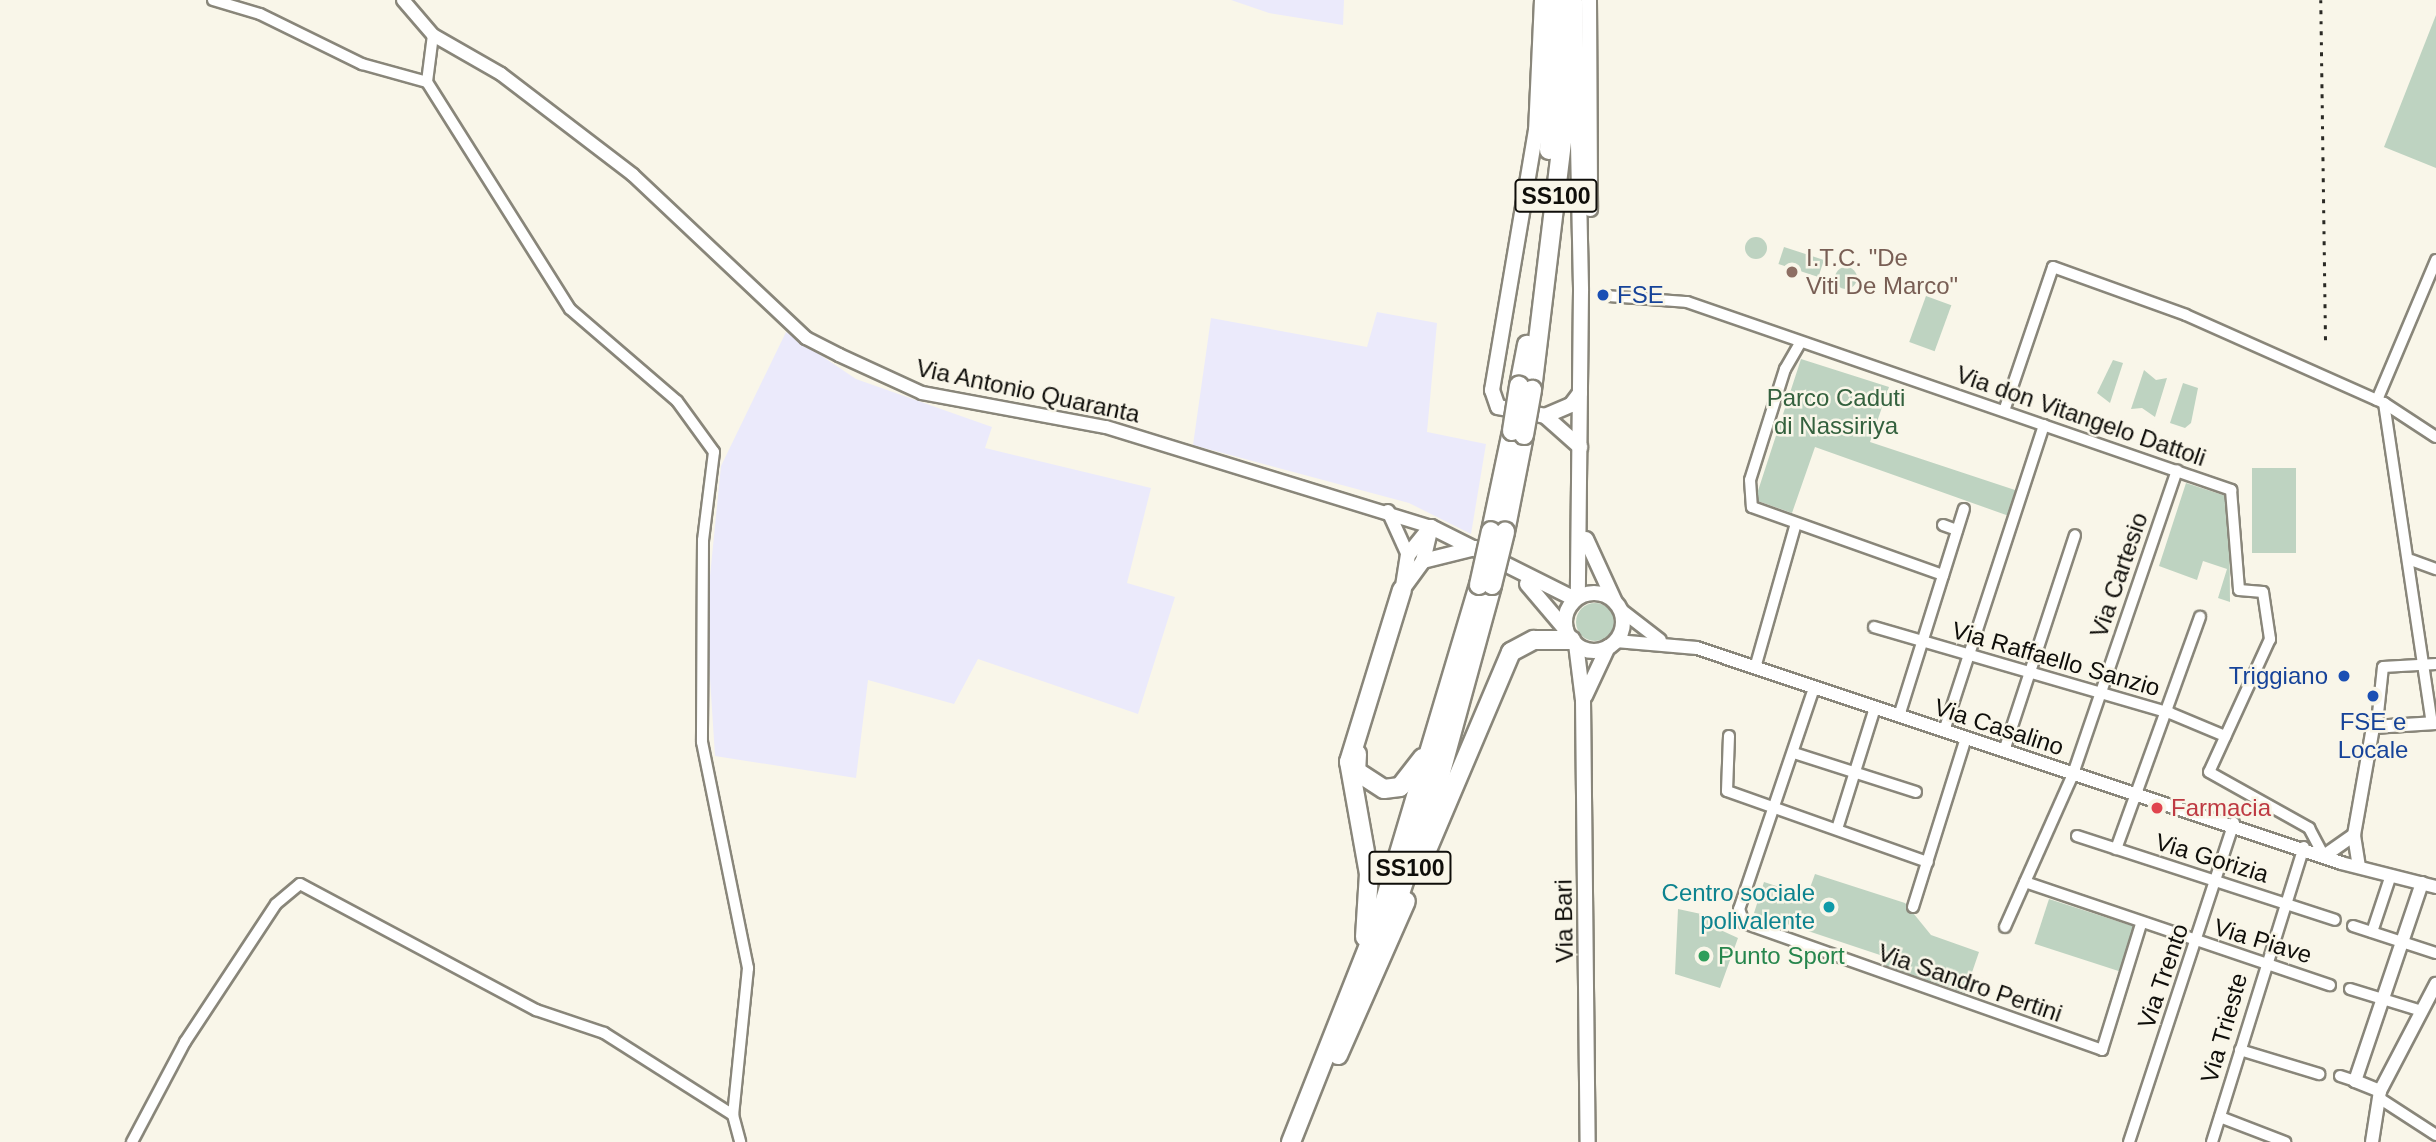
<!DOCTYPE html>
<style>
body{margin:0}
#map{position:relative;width:2436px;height:1142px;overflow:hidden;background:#f9f6e9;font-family:Arial,sans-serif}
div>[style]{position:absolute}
.industrial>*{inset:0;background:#ebeafb}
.green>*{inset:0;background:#bed3c1;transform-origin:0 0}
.round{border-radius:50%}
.roads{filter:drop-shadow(2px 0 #89867a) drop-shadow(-2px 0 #89867a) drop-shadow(0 2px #89867a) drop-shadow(0 -2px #89867a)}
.minor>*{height:10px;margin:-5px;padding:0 5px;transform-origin:5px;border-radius:5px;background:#fff}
.tertiary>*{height:12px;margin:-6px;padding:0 6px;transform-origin:6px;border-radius:6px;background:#fff}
.secondary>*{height:14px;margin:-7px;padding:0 7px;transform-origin:7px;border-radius:7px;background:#fff}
.secondary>.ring{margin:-7px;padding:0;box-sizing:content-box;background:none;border:14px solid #fff;border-radius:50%}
.trunk>*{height:18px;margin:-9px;padding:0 9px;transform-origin:9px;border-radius:9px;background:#fff}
.rail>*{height:2.5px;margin-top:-1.25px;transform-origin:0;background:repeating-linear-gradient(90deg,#2a2924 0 3.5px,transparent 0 10.5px)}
.bridges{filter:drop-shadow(2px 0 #89867a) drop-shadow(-2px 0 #89867a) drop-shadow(0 2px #89867a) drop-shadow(0 -2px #89867a)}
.trunk-bridge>*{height:18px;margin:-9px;padding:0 9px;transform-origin:9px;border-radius:9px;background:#fff}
.dots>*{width:19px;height:19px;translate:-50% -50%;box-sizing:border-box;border:4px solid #f9f6e9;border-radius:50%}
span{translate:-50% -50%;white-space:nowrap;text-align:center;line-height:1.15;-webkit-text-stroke:5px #f9f6e9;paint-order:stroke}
.shield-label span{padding:2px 5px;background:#f9f6e9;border:2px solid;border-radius:5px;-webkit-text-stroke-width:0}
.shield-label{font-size:23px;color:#0f0e0a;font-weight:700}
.education-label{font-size:24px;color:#785e54}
.left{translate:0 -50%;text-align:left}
.transit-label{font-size:24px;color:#164399}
.right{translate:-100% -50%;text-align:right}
.street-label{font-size:24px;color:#0f0e0a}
.park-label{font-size:24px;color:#34613e}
.health-label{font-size:24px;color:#be3a42}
.culture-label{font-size:24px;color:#0d838f}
.leisure-label{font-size:24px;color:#27864d}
</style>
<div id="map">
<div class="industrial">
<div style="clip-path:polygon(1231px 0,1344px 0,1343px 25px,1269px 13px)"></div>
<div style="clip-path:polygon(1377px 312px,1437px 323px,1427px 432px,1486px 444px,1471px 534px,1409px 503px,1193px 445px,1211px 318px,1367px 347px)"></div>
<div style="clip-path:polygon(786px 332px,856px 379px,992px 427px,985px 448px,1151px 488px,1127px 583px,1175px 597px,1138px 714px,978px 659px,954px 704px,868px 680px,856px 778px,715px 756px,706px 616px,721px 466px)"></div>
</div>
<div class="green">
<div style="clip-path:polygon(2436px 15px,2436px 168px,2384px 147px)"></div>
<div class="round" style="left:1745px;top:237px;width:22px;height:22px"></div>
<div style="left:1784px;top:247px;width:42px;height:18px;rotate:18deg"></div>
<div class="round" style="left:1835px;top:267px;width:22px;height:22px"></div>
<div style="left:1926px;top:296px;width:27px;height:49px;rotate:20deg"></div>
<div style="clip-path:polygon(1801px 359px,1889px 387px,1870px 442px,2018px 491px,2009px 516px,1815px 447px,1792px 513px,1755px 500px)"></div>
<div style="clip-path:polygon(2113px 360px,2123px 363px,2110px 403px,2097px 393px)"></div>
<div style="clip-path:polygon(2144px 370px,2156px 380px,2167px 378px,2155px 417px,2142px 408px,2131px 409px)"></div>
<div style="clip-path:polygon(2183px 383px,2198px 388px,2191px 423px,2185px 428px,2170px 423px)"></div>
<div style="left:2252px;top:468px;width:44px;height:85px"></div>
<div style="clip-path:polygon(2186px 483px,2229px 497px,2230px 602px,2218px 598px,2227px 569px,2203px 561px,2197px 580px,2159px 566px)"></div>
<div class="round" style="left:1576px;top:603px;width:38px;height:38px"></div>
<div style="clip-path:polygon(1815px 874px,1905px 903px,1931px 935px,1979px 952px,1965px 993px,1884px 965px,1883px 956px,1754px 913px,1764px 882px,1807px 896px)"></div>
<div style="left:2049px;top:899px;width:90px;height:47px;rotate:18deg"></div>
<div style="clip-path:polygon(1678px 909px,1715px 917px,1714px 927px,1738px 938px,1720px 988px,1675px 974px)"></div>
</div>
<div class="roads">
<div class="minor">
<div style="left:213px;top:0;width:49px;rotate:16.6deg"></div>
<div style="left:260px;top:14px;width:114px;rotate:26.1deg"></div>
<div style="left:362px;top:64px;width:67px;rotate:15.5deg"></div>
<div style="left:433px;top:35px;width:47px;rotate:97.3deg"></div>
<div style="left:427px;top:82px;width:268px;rotate:57.8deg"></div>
<div style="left:570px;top:309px;width:141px;rotate:40.7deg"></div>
<div style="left:677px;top:401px;width:63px;rotate:54deg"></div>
<div style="left:714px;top:452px;width:89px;rotate:97.1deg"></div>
<div style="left:703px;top:540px;width:202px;rotate:90.3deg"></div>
<div style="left:702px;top:742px;width:231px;rotate:78.5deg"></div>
<div style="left:748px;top:968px;width:148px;rotate:95.8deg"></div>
<div style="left:733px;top:1115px;width:28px;rotate:75deg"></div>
<div style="left:1607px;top:296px;width:80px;rotate:4.3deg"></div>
<div style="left:1687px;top:302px;width:576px;rotate:19.06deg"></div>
<div style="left:2231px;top:490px;width:100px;rotate:85.4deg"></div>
<div style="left:2239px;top:590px;width:24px;rotate:5deg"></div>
<div style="left:2263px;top:592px;width:48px;rotate:81.5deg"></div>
<div style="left:2270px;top:639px;width:146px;rotate:114.6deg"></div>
<div style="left:2209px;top:772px;width:115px;rotate:29.2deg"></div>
<div style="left:2309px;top:828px;width:32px;rotate:62deg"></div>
<div style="left:1799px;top:345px;width:28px;rotate:120deg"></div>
<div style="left:1785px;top:369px;width:116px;rotate:107.5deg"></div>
<div style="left:1750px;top:480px;width:27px;rotate:86deg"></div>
<div style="left:1752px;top:507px;width:203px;rotate:19.6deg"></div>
<div style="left:2377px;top:400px;width:152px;rotate:-67.1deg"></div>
<div style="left:2384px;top:403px;width:324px;rotate:81.5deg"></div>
<div style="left:2004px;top:411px;width:152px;rotate:-71.2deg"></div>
<div style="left:2053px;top:267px;width:141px;rotate:19.8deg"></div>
<div style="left:2186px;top:315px;width:217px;rotate:24deg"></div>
<div style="left:2384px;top:403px;width:62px;rotate:33.2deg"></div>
<div style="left:1943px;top:525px;width:15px;rotate:20deg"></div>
<div style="left:2411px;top:560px;width:27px;rotate:20deg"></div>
<div style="left:1874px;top:627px;width:308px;rotate:16.2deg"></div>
<div style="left:2170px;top:713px;width:60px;rotate:22.7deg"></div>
<div style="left:1755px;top:668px;width:147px;rotate:-74.2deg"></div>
<div style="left:1814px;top:688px;width:233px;rotate:108.7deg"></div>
<div style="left:1739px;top:909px;width:15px;rotate:70deg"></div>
<div style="left:1744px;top:923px;width:380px;rotate:19.5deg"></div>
<div style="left:2102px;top:1050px;width:132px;rotate:-72.8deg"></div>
<div style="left:1899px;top:716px;width:217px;rotate:-72.6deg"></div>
<div style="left:2377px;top:723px;width:56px;rotate:-83.9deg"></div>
<div style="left:2383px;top:667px;width:53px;rotate:-3.2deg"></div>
<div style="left:1944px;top:731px;width:322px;rotate:-71.9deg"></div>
<div style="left:1729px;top:736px;width:55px;rotate:92.1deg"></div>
<div style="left:1727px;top:791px;width:213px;rotate:19.5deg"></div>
<div style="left:2004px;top:751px;width:227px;rotate:-71.8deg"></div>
<div style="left:1794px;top:753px;width:128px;rotate:17.7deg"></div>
<div style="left:1837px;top:829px;width:127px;rotate:-72.6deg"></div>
<div style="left:2077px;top:836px;width:271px;rotate:18deg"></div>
<div style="left:2116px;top:849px;width:247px;rotate:-70.1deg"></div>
<div style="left:2025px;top:882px;width:322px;rotate:18.7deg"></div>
<div style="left:1913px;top:907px;width:177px;rotate:-72.6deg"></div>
<div style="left:2353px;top:926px;width:87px;rotate:18deg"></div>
<div style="left:2005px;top:927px;width:167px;rotate:-66deg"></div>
<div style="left:2073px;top:774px;width:321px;rotate:-71.1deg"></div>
<div style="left:2372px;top:932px;width:60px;rotate:-71.6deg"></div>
<div style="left:2350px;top:989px;width:75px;rotate:17deg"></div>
<div style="left:2240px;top:1050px;width:83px;rotate:16.9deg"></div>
<div style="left:2340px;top:1076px;width:16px;rotate:18deg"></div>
<div style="left:2379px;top:1098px;width:68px;rotate:33deg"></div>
<div style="left:2220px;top:1117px;width:70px;rotate:21deg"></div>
<div style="left:132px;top:1142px;width:113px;rotate:-62.1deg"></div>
<div style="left:185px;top:1042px;width:165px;rotate:-56.6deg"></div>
<div style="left:276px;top:904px;width:31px;rotate:-40deg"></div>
<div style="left:300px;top:884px;width:268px;rotate:28.1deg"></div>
<div style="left:536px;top:1010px;width:72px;rotate:18.7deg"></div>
<div style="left:604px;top:1033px;width:153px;rotate:32.4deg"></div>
<div style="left:2129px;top:1142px;width:336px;rotate:-71.8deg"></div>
<div style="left:2212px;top:1142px;width:309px;rotate:-72.7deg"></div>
</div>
<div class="tertiary">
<div style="left:403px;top:0;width:46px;rotate:49.4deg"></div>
<div style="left:433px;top:35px;width:78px;rotate:29.8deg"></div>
<div style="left:501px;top:74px;width:166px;rotate:37.4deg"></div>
<div style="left:633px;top:175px;width:238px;rotate:43.3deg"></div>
<div style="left:806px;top:338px;width:37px;rotate:27deg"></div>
<div style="left:839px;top:355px;width:91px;rotate:24.6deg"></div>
<div style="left:922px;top:393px;width:187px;rotate:10.5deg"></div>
<div style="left:1106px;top:427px;width:340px;rotate:17.1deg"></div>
<div style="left:1388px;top:511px;width:48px;rotate:65.6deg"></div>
<div style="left:1621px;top:610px;width:49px;rotate:37.6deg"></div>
<div style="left:1616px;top:641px;width:81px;rotate:4.9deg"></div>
<div style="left:1697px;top:648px;width:679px;rotate:18.46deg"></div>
<div style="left:2341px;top:863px;width:98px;rotate:14.2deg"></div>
<div style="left:2324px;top:856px;width:37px;rotate:-35deg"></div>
<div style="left:2359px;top:867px;width:32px;rotate:-99deg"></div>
<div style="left:2354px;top:835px;width:110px;rotate:-80deg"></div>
<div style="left:2373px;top:727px;width:63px;rotate:-3.6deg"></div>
<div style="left:2380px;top:1091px;width:27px;rotate:-158deg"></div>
<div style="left:2355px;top:1081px;width:209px;rotate:-71.3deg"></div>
<div style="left:2372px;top:1142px;width:52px;rotate:-81.1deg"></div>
<div style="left:2380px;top:1091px;width:121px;rotate:-62.4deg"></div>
</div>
<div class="secondary">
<div style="left:1542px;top:0;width:130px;rotate:92.6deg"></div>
<div style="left:1536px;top:130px;width:264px;rotate:99.6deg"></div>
<div style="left:1492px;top:390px;width:18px;rotate:71deg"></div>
<div style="left:1498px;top:407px;width:48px;rotate:10.8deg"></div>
<div style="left:1545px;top:416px;width:47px;rotate:41.5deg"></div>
<div style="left:1589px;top:0;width:209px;rotate:89.7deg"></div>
<div style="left:1575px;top:1px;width:290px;rotate:88.8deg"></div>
<div style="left:1581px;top:291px;width:306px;rotate:90.6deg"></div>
<div style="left:1545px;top:416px;width:28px;rotate:-23deg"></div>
<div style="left:1571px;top:405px;width:15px;rotate:-53deg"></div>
<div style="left:1431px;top:527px;width:161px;rotate:26.6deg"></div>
<div style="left:1586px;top:539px;width:67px;rotate:65.3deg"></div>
<div style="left:1423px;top:561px;width:35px;rotate:-77deg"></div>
<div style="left:1527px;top:584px;width:60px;rotate:49.7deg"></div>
<div style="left:1403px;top:586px;width:31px;rotate:-81deg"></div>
<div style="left:1408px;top:555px;width:36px;rotate:-51deg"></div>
<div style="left:1402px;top:590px;width:36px;rotate:-54deg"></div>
<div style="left:1423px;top:561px;width:54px;rotate:-14deg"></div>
<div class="ring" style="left:1565px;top:593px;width:44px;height:44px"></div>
<div style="left:1576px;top:644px;width:56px;rotate:82.9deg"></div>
<div style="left:1583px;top:700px;width:442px;rotate:89.4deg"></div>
<div style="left:1585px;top:696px;width:54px;rotate:-64.9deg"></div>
</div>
<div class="trunk">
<div style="left:1549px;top:150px;width:150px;rotate:-87.3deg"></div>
<div style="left:1519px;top:386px;width:42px;rotate:-79deg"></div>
<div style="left:1532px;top:390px;width:266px;rotate:-83.1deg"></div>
<div style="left:1564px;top:126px;width:126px;rotate:-87.7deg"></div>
<div style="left:1491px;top:531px;width:102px;rotate:-78.1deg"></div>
<div style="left:1505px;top:532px;width:99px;rotate:-78.9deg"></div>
<div style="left:1357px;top:754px;width:17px;rotate:93deg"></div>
<div style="left:1356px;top:771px;width:33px;rotate:33deg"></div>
<div style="left:1384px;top:789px;width:16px;rotate:-7deg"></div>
<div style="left:1400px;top:787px;width:37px;rotate:-52deg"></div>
<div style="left:1427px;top:850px;width:215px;rotate:-67deg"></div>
<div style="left:1511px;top:652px;width:26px;rotate:-28deg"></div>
<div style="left:1534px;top:640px;width:37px"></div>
<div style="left:1394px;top:911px;width:147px;rotate:-71.3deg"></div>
<div style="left:1441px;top:772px;width:194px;rotate:-74.7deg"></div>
<div style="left:1365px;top:937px;width:63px;rotate:-86.4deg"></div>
<div style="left:1369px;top:874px;width:114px;rotate:-100.1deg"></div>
<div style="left:1349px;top:762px;width:180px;rotate:-72.9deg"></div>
<div style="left:1338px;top:1055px;width:168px;rotate:-66.2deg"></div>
<div style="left:1291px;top:1142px;width:242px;rotate:-68.4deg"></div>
<div style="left:1380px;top:917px;width:346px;rotate:-73.4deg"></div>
</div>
</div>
<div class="rail">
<div style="left:2321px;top:0;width:342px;rotate:89.2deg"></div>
</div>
<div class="bridges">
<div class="trunk-bridge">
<div style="left:1512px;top:431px;width:46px;rotate:-81.2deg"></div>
<div style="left:1524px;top:435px;width:46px;rotate:-79.9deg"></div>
<div style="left:1479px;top:585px;width:55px;rotate:-77.5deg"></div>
<div style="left:1492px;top:585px;width:55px;rotate:-76.2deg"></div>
</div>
</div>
<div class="dots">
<div style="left:1792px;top:272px;background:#8d6e63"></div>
<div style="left:1603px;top:295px;background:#1a4fb4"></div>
<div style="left:2344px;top:676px;background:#1a4fb4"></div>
<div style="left:2373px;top:696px;background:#1a4fb4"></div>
<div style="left:2157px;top:808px;background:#e0444e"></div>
<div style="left:1829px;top:907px;background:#0f9aa8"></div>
<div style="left:1704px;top:956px;background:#2e9e5b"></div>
</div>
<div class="shield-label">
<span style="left:1556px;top:196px">SS100</span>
<span style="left:1410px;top:868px">SS100</span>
</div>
<div class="education-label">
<span class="left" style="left:1806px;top:272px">I.T.C. "De<br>Viti De Marco"</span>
</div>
<div class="transit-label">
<span class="left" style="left:1617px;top:295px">FSE</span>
<span class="right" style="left:2328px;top:676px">Triggiano</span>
<span style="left:2373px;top:736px">FSE e<br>Locale</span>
</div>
<div class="street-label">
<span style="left:1028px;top:391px;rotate:12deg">Via Antonio Quaranta</span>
<span style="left:2081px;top:416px;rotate:19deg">Via don Vitangelo Dattoli</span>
<span style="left:2119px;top:575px;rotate:-71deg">Via Cartesio</span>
<span style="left:2056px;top:659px;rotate:16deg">Via Raffaello Sanzio</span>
<span style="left:1999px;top:727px;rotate:18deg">Via Casalino</span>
<span style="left:2212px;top:858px;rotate:17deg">Via Gorizia</span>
<span style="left:1564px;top:921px;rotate:-91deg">Via Bari</span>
<span style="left:2263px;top:941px;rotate:17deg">Via Piave</span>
<span style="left:2163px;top:976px;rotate:-71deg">Via Trento</span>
<span style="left:1970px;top:983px;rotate:19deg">Via Sandro Pertini</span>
<span style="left:2224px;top:1028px;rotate:-74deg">Via Trieste</span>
</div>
<div class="park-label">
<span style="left:1836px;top:412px">Parco Caduti<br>di Nassiriya</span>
</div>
<div class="health-label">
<span class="left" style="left:2171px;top:808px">Farmacia</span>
</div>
<div class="culture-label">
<span class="right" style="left:1815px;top:907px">Centro sociale<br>polivalente</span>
</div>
<div class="leisure-label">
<span class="left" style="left:1718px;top:956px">Punto Sport</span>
</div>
</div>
